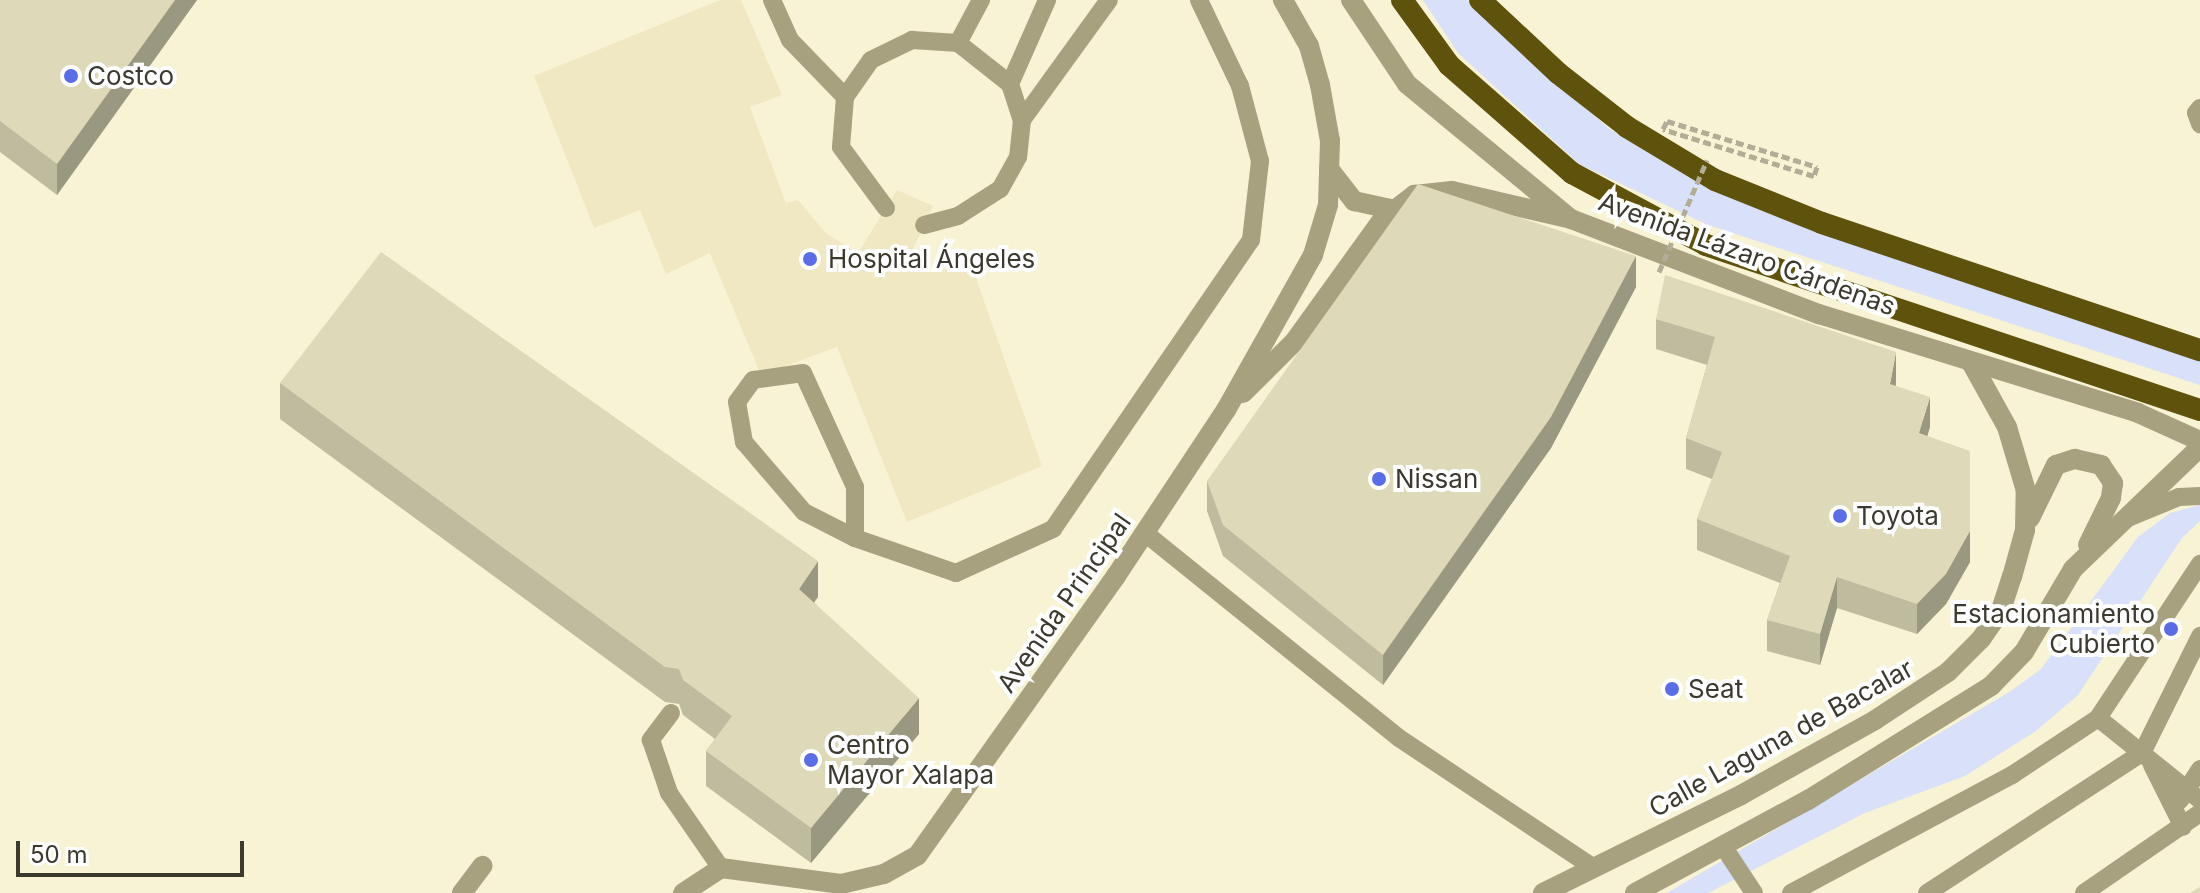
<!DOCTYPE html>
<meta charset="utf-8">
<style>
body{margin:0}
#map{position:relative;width:2200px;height:893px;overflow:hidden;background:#f8f3d4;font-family:Inter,sans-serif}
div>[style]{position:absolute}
.built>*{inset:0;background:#efe8c3}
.green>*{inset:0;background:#d8e0fa}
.path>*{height:5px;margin-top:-2.5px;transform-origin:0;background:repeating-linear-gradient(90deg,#b1ad96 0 8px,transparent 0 12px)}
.service>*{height:18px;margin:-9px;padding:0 9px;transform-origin:9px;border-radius:9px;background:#a7a180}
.minor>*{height:20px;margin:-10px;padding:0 10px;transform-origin:10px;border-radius:10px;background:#a7a180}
.tertiary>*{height:20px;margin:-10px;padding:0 10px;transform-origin:10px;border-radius:10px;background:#a7a180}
.trunk>*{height:22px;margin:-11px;padding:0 11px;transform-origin:11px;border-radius:11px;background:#5e520c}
.path-bridge>*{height:5px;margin-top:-2.5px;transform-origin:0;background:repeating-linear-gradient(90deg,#b1ad96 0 8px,transparent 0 12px)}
.wall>*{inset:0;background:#bfbb9f}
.shaded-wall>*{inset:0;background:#9b9882}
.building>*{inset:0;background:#ded9b9}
.dots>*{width:22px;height:22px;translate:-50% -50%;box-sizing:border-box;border:4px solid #fff;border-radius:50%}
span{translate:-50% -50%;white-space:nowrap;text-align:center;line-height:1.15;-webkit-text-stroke:8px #fff;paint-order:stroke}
.poi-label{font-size:26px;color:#3c3a2e}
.left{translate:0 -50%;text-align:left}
.right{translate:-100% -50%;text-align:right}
.street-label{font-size:26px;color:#3c3a2e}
.scale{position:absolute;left:16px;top:841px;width:228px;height:36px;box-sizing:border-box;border:4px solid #3c3a2e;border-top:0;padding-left:10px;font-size:24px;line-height:28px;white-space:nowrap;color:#3c3a2e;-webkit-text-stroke:6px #fff;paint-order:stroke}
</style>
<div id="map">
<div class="built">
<div style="clip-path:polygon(720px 0,741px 0,782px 95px,750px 107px,786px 203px,798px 200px,826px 233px,858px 253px,897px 190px,933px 206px,905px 266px,916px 272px,972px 267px,1042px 466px,907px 522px,837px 347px,761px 375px,710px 253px,666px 274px,640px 210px,594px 228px,534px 76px)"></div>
</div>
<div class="green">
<div style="clip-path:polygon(1423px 0,1467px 0,1608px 128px,1687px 176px,1881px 248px,2200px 352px,2200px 385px,1708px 225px,1579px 164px,1458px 53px)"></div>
<div style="clip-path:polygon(2200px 505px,2200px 521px,2182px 538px,2078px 695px,2036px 731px,1965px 776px,1865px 813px,1708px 893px,1667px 893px,2011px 691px,2041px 669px,2138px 537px,2170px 513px)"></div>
</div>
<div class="path">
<div style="left:1667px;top:121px;width:157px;rotate:17deg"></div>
<div style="left:1817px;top:167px;width:9px;rotate:108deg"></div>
<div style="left:1814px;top:176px;width:158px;rotate:-162.7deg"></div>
<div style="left:1663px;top:129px;width:9px;rotate:-63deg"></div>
</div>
<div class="service">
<div style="left:772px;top:0;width:44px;rotate:65.8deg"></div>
<div style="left:790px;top:40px;width:79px;rotate:46deg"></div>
<div style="left:958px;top:43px;width:49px;rotate:-61.9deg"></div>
<div style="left:1010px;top:84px;width:92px;rotate:-66.2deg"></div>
<div style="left:2200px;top:108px;width:6px;rotate:129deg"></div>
<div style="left:2196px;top:113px;width:12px;rotate:70deg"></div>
<div style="left:1022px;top:120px;width:148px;rotate:-54.1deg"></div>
<div style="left:886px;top:208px;width:76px;rotate:-126.4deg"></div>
<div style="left:841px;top:147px;width:50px;rotate:-85.4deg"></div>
<div style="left:845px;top:97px;width:45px;rotate:-54.9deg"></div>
<div style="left:871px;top:60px;width:46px;rotate:-26deg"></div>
<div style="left:912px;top:40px;width:46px;rotate:3.7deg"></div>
<div style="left:958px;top:43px;width:66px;rotate:38.3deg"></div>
<div style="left:1010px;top:84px;width:38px;rotate:72deg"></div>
<div style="left:1022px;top:120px;width:37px;rotate:96deg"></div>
<div style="left:1018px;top:157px;width:37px;rotate:119deg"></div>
<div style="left:1000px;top:189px;width:50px;rotate:147.3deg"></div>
<div style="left:958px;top:216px;width:35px;rotate:165deg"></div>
<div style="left:2128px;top:518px;width:55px;rotate:-22.4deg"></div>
<div style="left:2179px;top:497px;width:21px;rotate:-3deg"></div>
<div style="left:1145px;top:533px;width:326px;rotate:38.9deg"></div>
<div style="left:1399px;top:738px;width:234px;rotate:33.7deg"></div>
<div style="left:855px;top:538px;width:51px;rotate:-90deg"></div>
<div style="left:855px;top:487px;width:125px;rotate:-114.5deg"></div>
<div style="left:803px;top:373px;width:50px;rotate:172deg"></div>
<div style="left:753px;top:380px;width:27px;rotate:126deg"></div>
<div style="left:737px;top:402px;width:41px;rotate:80.1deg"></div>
<div style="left:744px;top:442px;width:92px;rotate:49.4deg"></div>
<div style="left:804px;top:512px;width:57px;rotate:27deg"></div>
<div style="left:855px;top:538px;width:107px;rotate:19.1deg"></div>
<div style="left:956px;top:573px;width:107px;rotate:-24.4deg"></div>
<div style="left:1053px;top:529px;width:350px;rotate:-55.6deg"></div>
<div style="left:1251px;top:240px;width:80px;rotate:-83.5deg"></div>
<div style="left:1260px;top:161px;width:78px;rotate:-104.9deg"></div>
<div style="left:1240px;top:86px;width:95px;rotate:-115.5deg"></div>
<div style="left:671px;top:713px;width:34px;rotate:127deg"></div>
<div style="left:651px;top:740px;width:56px;rotate:71.2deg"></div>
<div style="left:669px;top:793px;width:91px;rotate:55.3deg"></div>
<div style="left:2098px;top:718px;width:131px;rotate:38.8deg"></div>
<div style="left:2152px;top:765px;width:69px;rotate:63.4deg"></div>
<div style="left:2180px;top:800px;width:37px;rotate:-57deg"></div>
<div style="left:1723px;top:846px;width:56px;rotate:56.6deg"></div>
<div style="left:1791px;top:893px;width:251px;rotate:-28.1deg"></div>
<div style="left:2012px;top:775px;width:103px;rotate:-33.5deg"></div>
<div style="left:2098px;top:718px;width:185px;rotate:-56.5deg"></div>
<div style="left:1927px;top:893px;width:257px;rotate:-33.1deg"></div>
<div style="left:2142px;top:753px;width:131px;rotate:-63.6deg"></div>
<div style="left:2084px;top:893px;width:141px;rotate:-34.6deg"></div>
</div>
<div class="minor">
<div style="left:1329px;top:169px;width:41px;rotate:52deg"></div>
<div style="left:1354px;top:201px;width:42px;rotate:12.4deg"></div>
<div style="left:1243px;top:393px;width:72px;rotate:-45deg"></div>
<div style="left:1294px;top:342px;width:150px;rotate:-54.2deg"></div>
<div style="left:1382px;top:220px;width:41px;rotate:-38deg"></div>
<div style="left:1414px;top:195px;width:38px;rotate:-6deg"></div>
<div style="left:1452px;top:191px;width:122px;rotate:13.2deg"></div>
<div style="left:2030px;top:518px;width:59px;rotate:-63.9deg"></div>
<div style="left:2056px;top:465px;width:20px;rotate:-18deg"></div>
<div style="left:2075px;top:459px;width:27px;rotate:13deg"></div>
<div style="left:2101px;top:465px;width:22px;rotate:56deg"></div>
<div style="left:2113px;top:483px;width:15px;rotate:98deg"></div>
<div style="left:2111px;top:498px;width:52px;rotate:116.1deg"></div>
<div style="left:462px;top:893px;width:34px;rotate:-53deg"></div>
<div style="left:683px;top:893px;width:45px;rotate:-33.3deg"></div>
<div style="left:721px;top:868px;width:121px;rotate:7.6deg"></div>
<div style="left:841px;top:884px;width:44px;rotate:-13.1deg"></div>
<div style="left:884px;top:874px;width:38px;rotate:-29deg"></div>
<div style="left:917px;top:856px;width:344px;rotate:-54.6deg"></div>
<div style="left:1116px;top:576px;width:199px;rotate:-56.5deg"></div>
<div style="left:1226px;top:410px;width:178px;rotate:-60.7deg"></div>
<div style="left:1313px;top:255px;width:52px;rotate:-73.3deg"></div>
<div style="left:1328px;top:205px;width:64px;rotate:-88.2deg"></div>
<div style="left:1330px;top:141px;width:57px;rotate:-100.1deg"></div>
<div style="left:1320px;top:85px;width:41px;rotate:-105.8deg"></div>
<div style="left:1309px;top:46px;width:53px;rotate:-119.5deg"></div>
<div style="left:1543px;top:893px;width:221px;rotate:-26.3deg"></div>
<div style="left:1741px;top:795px;width:154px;rotate:-29.2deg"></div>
<div style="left:1875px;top:720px;width:87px;rotate:-33.3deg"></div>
<div style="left:1948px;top:672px;width:47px;rotate:-45deg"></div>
<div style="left:1981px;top:639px;width:35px;rotate:-55deg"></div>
<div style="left:2001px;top:610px;width:35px;rotate:-72deg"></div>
<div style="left:2012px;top:577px;width:49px;rotate:-74.5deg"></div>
<div style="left:2025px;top:530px;width:39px;rotate:-89deg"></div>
<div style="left:2026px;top:491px;width:67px;rotate:-106.5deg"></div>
<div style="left:2007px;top:427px;width:74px;rotate:-119deg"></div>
<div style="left:1635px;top:893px;width:196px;rotate:-28.3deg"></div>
<div style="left:1808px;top:800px;width:216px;rotate:-31.9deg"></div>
<div style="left:1991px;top:686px;width:47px;rotate:-45.9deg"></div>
<div style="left:2024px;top:652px;width:96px;rotate:-59.4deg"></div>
<div style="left:2073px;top:569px;width:176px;rotate:-43.8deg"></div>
</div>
<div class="tertiary">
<div style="left:1351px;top:0;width:101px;rotate:56.3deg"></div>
<div style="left:1407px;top:84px;width:212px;rotate:39.5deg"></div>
<div style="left:1571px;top:219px;width:266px;rotate:21deg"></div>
<div style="left:1819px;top:314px;width:334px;rotate:17.2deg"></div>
<div style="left:2138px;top:413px;width:68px;rotate:24.3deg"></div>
</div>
<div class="trunk">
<div style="left:1402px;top:0;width:80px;rotate:54.1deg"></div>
<div style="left:1449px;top:65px;width:164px;rotate:41.3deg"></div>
<div style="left:1572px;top:173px;width:152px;rotate:28.2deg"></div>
<div style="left:1706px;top:245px;width:521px;rotate:18.47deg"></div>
<div style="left:1480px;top:0;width:107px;rotate:43.1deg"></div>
<div style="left:1558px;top:73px;width:88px;rotate:38deg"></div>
<div style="left:1627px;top:127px;width:103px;rotate:31.1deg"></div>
<div style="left:1715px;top:180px;width:115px;rotate:21.9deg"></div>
<div style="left:1822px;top:223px;width:399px;rotate:18.6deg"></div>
</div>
<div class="path-bridge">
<div style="left:1659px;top:272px;width:122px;rotate:-66.8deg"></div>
</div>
<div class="wall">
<div style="clip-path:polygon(0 0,197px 0,57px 195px,0 152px)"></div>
<div style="clip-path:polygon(1636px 287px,1551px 448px,1383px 685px,1223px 556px,1207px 511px,1207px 481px)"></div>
<div style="clip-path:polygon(1656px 319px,1896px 383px,1896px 386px,1930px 427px,1927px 436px,1970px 562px,1946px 604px,1917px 634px,1837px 608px,1820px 665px,1767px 651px,1767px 620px,1780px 583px,1697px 550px,1697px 519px,1712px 479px,1686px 469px,1686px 438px,1707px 365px,1656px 349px)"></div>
<div style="clip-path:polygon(280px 383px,818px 597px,814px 602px,919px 734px,811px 863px,706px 786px,706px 751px,715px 739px,683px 715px,679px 704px,665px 702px,280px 419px)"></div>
</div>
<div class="shaded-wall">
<div style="clip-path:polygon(175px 0,197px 0,57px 195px,57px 164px)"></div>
<div style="clip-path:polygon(1636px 256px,1636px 287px,1551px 448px,1383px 685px,1383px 655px)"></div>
<div style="clip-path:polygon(1896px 352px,1896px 383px,1890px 415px,1890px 384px)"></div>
<div style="clip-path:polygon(1930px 397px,1930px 427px,1919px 464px,1919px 433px)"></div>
<div style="clip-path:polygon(1970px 531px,1970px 562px,1946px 604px,1917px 634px,1917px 604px)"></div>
<div style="clip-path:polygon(818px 561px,818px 597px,799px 624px,799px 589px)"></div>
<div style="clip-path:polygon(1837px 577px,1837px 608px,1820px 665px,1820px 634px)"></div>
<div style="clip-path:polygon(919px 698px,919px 734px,811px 863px,811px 828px)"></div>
</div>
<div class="building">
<div style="clip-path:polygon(0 0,175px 0,57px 164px,0 121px)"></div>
<div style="clip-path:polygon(1418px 184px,1636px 256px,1551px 417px,1383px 655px,1223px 525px,1207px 481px)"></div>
<div style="clip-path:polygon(381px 252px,818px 561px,799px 589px,919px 698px,811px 828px,706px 751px,732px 716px,683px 680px,679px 669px,665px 667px,280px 383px)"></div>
<div style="clip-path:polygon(1665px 275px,1896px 352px,1890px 384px,1930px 397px,1919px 433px,1970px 451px,1970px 531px,1946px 574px,1917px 604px,1837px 577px,1820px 634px,1767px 620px,1790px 556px,1697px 519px,1722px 452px,1686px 438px,1715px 337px,1656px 319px)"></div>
<div style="clip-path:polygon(2200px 887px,2200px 893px,2190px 893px)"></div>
</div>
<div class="dots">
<div style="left:71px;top:76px;background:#5a6de4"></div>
<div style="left:810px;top:259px;background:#5a6de4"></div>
<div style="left:1379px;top:479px;background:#5a6de4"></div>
<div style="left:1840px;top:516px;background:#5a6de4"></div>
<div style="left:2171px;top:629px;background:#5a6de4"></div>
<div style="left:1672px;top:689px;background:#5a6de4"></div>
<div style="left:811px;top:760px;background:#5a6de4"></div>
</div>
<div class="poi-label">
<span class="left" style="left:87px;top:76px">Costco</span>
<span class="left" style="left:828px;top:259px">Hospital Ángeles</span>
<span class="left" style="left:1395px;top:479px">Nissan</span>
<span class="left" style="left:1856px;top:516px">Toyota</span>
<span class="right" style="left:2155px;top:629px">Estacionamiento<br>Cubierto</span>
<span class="left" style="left:1688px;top:689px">Seat</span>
<span class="left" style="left:827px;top:760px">Centro<br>Mayor Xalapa</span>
</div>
<div class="street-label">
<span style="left:1747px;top:254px;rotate:20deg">Avenida Lázaro Cárdenas</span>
<span style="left:1064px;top:603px;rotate:-55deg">Avenida Principal</span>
<span style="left:1781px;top:738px;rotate:-29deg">Calle Laguna de Bacalar</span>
</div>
<div class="scale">50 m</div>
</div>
